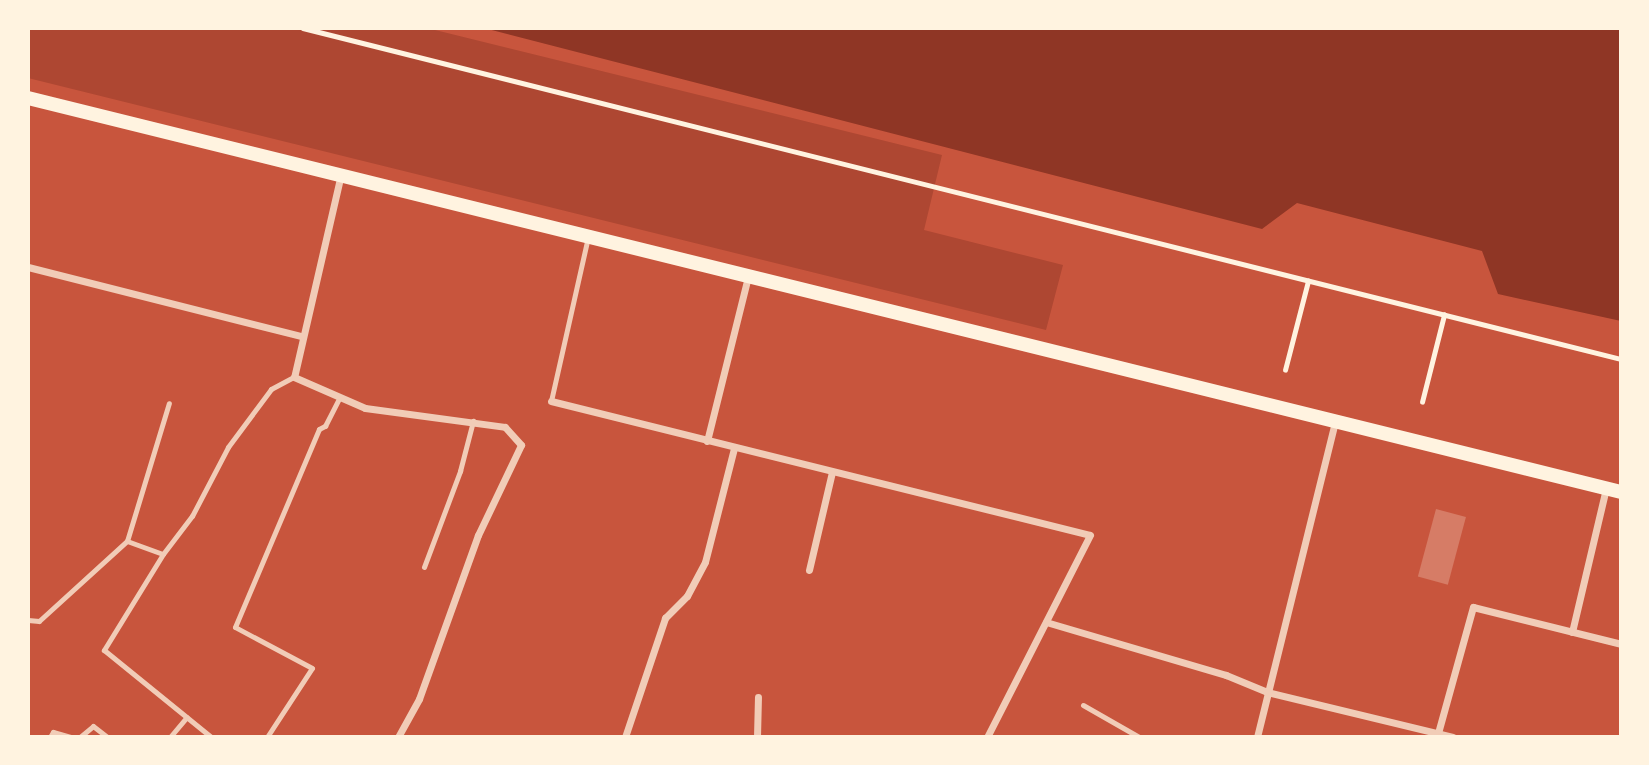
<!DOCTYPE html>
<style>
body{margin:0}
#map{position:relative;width:1649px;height:765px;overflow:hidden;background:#c8553d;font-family:"Source Sans 3",sans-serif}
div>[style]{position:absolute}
.green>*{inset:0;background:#ae4732}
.water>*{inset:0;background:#8f3625}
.building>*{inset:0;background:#d67c66;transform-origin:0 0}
.path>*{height:4.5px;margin:-2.25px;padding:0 2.25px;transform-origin:2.25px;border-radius:2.25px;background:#fff3e0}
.service>*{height:5px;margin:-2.5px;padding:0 2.5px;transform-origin:2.5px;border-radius:2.5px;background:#f1ccb7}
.minor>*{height:7px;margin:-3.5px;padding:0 3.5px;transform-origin:3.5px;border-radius:3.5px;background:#f1ccb7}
.secondary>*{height:14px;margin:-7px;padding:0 7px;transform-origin:7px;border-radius:7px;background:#fff3e0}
span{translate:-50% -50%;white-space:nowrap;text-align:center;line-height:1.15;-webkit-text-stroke:7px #fff3e0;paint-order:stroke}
.frame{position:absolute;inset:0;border:30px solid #fff3e0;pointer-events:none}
</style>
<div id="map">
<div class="green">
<div style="clip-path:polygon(28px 28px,427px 28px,942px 155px,924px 230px,1063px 265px,1046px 330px,28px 78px)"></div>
</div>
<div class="water">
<div style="clip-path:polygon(484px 28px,1621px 28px,1621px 321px,1498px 294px,1482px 251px,1297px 203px,1262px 229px)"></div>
</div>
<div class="building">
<div style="left:1436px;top:509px;width:31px;height:70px;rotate:15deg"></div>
</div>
<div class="path">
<div style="left:303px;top:28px;width:1359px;rotate:14.1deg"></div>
<div style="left:1285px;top:370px;width:92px;rotate:-75.5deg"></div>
<div style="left:1422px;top:402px;width:90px;rotate:-75.8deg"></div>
</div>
<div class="service">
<div style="left:551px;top:401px;width:168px;rotate:-77.3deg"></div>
<div style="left:127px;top:541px;width:38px;rotate:20deg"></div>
<div style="left:163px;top:554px;width:48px;rotate:-52.7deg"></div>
<div style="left:192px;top:516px;width:78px;rotate:-62.4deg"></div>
<div style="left:228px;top:447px;width:72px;rotate:-53.4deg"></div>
<div style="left:271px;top:389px;width:26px;rotate:-28deg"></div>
<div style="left:163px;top:554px;width:113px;rotate:121.6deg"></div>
<div style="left:104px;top:650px;width:138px;rotate:39.1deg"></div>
<div style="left:424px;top:567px;width:103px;rotate:-69.4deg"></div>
<div style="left:460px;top:471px;width:52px;rotate:-75.4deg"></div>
<div style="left:28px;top:620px;width:11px;rotate:5deg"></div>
<div style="left:39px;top:621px;width:119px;rotate:-42.3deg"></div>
<div style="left:127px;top:541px;width:144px;rotate:-73.1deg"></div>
<div style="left:1083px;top:705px;width:64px;rotate:29.7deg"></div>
<div style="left:50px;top:737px;width:6px;rotate:-59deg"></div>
<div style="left:53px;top:732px;width:19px;rotate:16deg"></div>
<div style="left:80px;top:737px;width:17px;rotate:-40deg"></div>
<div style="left:93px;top:726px;width:18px;rotate:38deg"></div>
<div style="left:170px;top:737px;width:26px;rotate:-50deg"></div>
<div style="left:267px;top:737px;width:82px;rotate:-56.9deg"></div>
<div style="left:312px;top:668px;width:87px;rotate:-152deg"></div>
<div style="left:235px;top:627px;width:215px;rotate:-67deg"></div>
<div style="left:319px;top:429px;width:7px;rotate:-27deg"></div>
<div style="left:325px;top:426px;width:31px;rotate:-63deg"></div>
</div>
<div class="minor">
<div style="left:341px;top:174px;width:208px;rotate:103deg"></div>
<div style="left:294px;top:377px;width:77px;rotate:23.6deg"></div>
<div style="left:365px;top:408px;width:141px;rotate:7.7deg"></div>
<div style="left:505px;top:427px;width:24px;rotate:48deg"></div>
<div style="left:521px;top:445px;width:100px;rotate:115.5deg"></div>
<div style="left:478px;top:535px;width:174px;rotate:109.8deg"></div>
<div style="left:419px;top:699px;width:43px;rotate:118.9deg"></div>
<div style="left:28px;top:267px;width:282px;rotate:14.2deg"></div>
<div style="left:551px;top:401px;width:555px;rotate:13.96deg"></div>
<div style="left:1090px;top:535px;width:227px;rotate:117deg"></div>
<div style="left:707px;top:441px;width:169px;rotate:-76deg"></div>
<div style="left:809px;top:570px;width:101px;rotate:-76.8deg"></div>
<div style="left:1046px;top:622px;width:188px;rotate:16.4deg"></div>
<div style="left:1226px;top:675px;width:44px;rotate:22.5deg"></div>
<div style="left:1267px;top:692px;width:191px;rotate:13.6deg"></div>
<div style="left:1572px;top:632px;width:148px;rotate:-76.7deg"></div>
<div style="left:1438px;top:733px;width:131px;rotate:-74.5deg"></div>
<div style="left:1473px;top:607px;width:153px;rotate:14deg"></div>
<div style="left:625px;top:737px;width:126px;rotate:-71.4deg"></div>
<div style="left:665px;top:618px;width:31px;rotate:-45deg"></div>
<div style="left:687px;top:596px;width:38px;rotate:-62deg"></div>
<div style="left:705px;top:562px;width:118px;rotate:-75.7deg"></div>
<div style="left:757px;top:737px;width:40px;rotate:-88.6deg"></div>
<div style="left:1257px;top:737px;width:325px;rotate:-76.1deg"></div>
</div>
<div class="secondary">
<div style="left:28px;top:98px;width:1641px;rotate:13.89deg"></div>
</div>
<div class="frame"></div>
</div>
